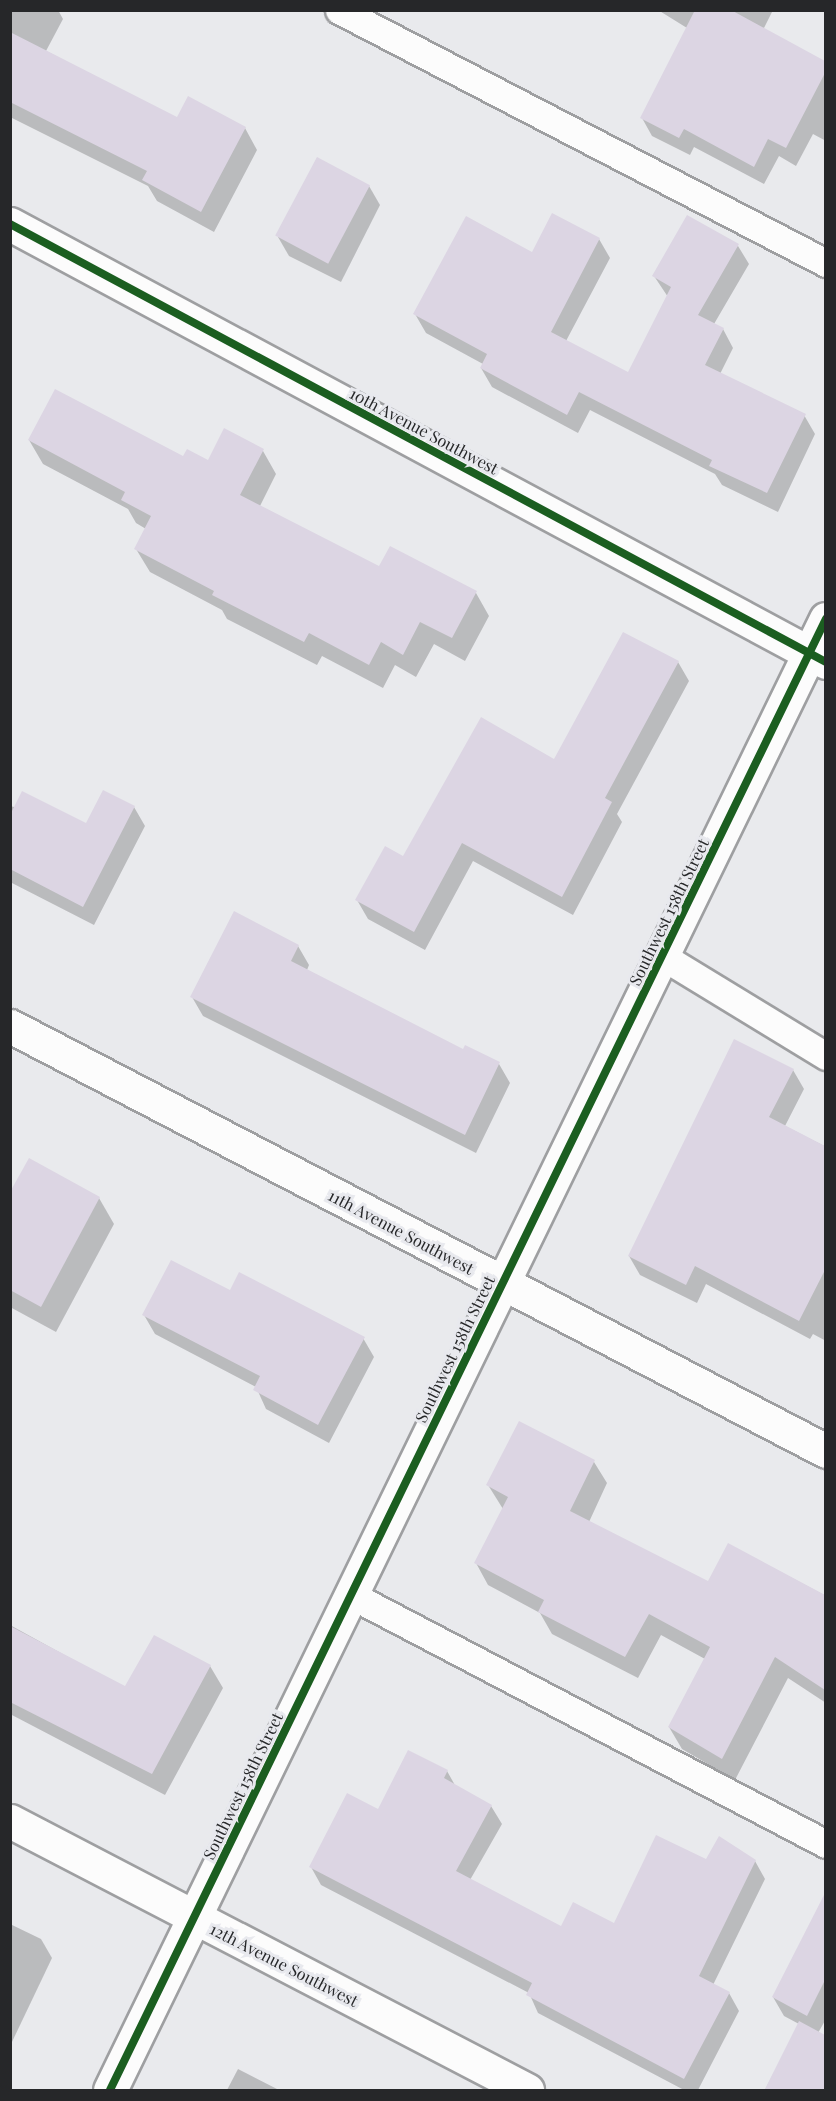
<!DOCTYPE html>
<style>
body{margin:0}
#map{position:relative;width:836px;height:2101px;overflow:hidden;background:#e9eaed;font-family:"Playfair Display",serif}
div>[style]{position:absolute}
.shadow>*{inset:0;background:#0003}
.building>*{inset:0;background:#dcd5e3;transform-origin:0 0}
.roads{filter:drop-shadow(2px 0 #9e9fa1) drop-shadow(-2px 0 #9e9fa1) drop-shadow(0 2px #9e9fa1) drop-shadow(0 -2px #9e9fa1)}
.lane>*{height:27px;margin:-13.5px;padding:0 13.5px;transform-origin:13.5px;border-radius:13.5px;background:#fcfcfc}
.street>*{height:33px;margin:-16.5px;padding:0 16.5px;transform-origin:16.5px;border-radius:16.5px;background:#fcfcfc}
.secondary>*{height:33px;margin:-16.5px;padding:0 16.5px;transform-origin:16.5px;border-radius:16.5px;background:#fcfcfc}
.cycleway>*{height:8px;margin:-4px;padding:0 4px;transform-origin:4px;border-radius:4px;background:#1b5e20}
span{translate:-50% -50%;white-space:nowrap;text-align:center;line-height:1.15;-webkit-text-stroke:6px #e8e9ee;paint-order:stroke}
.street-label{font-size:16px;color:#262729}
.frame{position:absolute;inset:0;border:12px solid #262729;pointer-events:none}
</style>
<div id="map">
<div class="shadow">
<div style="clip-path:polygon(10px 10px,58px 10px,63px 19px,46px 51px,177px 119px,245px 128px,257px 150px,214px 232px,157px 201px,148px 186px,10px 117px)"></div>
<div style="clip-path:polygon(658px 10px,773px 10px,763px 30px,826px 63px,826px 141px,813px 134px,796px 166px,779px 156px,764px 184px,694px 147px,690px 155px,652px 136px,642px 118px,687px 28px)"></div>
<div style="clip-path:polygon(369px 186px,380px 205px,341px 282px,289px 256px,278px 237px)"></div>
<div style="clip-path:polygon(553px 215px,599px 239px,610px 258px,566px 341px,629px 374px,668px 297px,654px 276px,738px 246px,749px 264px,714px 324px,723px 329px,733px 348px,720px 374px,804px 415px,815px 434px,778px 512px,722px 485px,715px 474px,590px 410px,578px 433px,492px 387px,481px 368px,483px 364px,426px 333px,415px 314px,533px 254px)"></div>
<div style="clip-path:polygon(29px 440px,209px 462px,263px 451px,276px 474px,260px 506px,380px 568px,476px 593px,489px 616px,465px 661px,434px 644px,416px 677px,395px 665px,383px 688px,322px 656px,317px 665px,227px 619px,222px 610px,150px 572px,136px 549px,146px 529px,136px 523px,128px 509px,43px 464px)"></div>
<div style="clip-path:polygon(678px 662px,689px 681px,617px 814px,622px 822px,573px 915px,473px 861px,425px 950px,368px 919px,357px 900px,403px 858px,555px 761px)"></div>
<div style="clip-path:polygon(10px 806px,87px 825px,134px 807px,145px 826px,94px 925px,10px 882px)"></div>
<div style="clip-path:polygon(298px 946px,309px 965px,307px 970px,463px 1051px,499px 1064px,510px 1083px,476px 1153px,203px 1016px,192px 997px)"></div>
<div style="clip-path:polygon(793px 1070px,804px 1089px,785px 1126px,826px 1147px,826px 1341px,813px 1334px,810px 1339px,706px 1284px,697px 1303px,640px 1275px,629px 1256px)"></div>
<div style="clip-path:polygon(10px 1195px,99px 1198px,114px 1224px,56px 1332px,10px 1307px)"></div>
<div style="clip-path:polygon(230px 1292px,363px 1338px,374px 1357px,329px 1443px,266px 1409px,256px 1387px,155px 1334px,144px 1315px)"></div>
<div style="clip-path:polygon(519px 1423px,594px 1462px,607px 1483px,589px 1522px,708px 1583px,729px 1545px,826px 1596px,826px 1703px,788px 1678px,735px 1780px,682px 1749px,669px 1727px,705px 1659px,661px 1635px,638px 1678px,552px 1634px,540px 1613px,488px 1585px,476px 1563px,503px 1509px,488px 1485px)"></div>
<div style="clip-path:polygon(10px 1625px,126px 1689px,210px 1666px,223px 1688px,165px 1795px,10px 1714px)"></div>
<div style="clip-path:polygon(447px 1771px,456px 1787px,491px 1806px,502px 1824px,470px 1880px,562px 1928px,614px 1925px,707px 1861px,755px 1861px,765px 1879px,713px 1985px,729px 1993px,739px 2011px,698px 2090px,684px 2090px,538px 2013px,529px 1993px,321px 1885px,311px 1867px,379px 1811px)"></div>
<div style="clip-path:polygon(820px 1907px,826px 1909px,826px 2019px,818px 2033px,826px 2037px,826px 2090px,765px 2090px,799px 2024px,784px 2016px,773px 1997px)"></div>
<div style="clip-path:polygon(10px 1924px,41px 1939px,52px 1958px,11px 2044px)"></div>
<div style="clip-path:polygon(238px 2069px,279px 2090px,227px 2090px)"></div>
</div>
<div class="building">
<div style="clip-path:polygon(695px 10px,731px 10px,825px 61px,825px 73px,786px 148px,768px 139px,754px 167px,684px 129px,679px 138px,640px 118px)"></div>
<div style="clip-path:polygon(10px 32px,177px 117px,188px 96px,246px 127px,201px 212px,142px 180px,147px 171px,10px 102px)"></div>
<div style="left:317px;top:157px;width:60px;height:89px;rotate:28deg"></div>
<div style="clip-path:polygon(552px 213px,600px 238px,551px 332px,628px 372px,671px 287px,652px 276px,687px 215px,739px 244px,698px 315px,724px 328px,705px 365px,806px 414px,767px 493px,709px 466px,712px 460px,579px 392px,567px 415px,480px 368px,487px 354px,413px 314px,466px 216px,532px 252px)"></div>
<div style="clip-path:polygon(55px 389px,183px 456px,187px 449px,208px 460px,224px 428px,264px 449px,240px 495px,379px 566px,390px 546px,477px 591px,452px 638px,420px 622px,403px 655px,381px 642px,369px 665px,309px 633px,304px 642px,212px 595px,214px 591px,134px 549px,151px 516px,121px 500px,125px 492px,28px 440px)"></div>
<div style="clip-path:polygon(623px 632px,679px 661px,605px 798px,612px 802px,562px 897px,462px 843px,414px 932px,355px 900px,385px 846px,403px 856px,481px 717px,554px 759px)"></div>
<div style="clip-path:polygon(103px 790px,135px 806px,83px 907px,10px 869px,10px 815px,22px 791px,86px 823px)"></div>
<div style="clip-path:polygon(234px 911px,299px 945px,291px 961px,463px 1049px,465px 1045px,500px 1062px,465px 1135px,190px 997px)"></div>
<div style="clip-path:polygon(734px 1039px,794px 1069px,769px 1117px,825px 1146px,825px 1270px,799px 1321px,695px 1266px,686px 1285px,628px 1256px)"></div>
<div style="clip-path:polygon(29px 1158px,100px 1197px,41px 1307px,10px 1290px,10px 1192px)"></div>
<div style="clip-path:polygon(171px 1260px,230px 1290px,239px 1272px,365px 1337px,318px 1425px,253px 1390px,260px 1376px,142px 1315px)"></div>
<div style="clip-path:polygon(519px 1421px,595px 1460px,570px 1511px,708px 1581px,728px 1543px,825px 1595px,825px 1690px,775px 1657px,722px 1759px,668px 1727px,710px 1647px,649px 1614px,625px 1657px,538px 1612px,544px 1600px,474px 1563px,508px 1497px,486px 1485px)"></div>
<div style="clip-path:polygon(10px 1626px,125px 1686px,154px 1635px,211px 1665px,152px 1774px,10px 1702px)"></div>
<div style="clip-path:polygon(408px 1750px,448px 1770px,444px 1778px,492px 1805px,456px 1871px,561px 1926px,573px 1902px,614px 1923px,656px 1835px,706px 1859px,719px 1836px,756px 1860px,699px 1976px,730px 1992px,684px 2079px,526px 1995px,532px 1983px,309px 1867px,347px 1793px,378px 1809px)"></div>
<div style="clip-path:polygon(825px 1893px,825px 1980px,807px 2016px,772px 1997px)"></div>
<div style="clip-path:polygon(799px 2021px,825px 2035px,825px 2091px,764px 2091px)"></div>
</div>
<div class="roads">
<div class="lane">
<div style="left:339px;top:10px;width:549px;rotate:27.45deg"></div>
<div style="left:662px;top:956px;width:192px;rotate:31.4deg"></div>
<div style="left:351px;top:1595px;width:536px;rotate:27.66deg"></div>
</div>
<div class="street">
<div style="left:10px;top:1026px;width:920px;rotate:27.51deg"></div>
<div style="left:10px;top:1821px;width:583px;rotate:27.49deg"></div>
<div style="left:110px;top:2090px;width:1636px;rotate:-64.05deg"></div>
</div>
<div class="secondary">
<div style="left:10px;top:224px;width:926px;rotate:28.23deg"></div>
</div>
</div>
<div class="cycleway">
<div style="left:10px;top:224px;width:926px;rotate:28.23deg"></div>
<div style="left:110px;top:2090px;width:1636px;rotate:-64.05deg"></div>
</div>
<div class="street-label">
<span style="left:424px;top:431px;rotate:28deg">10th Avenue Southwest</span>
<span style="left:669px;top:912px;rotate:-64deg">Southwest 158th Street</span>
<span style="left:401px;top:1232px;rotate:28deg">11th Avenue Southwest</span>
<span style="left:455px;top:1349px;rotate:-64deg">Southwest 158th Street</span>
<span style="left:243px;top:1786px;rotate:-64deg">Southwest 158th Street</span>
<span style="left:284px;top:1965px;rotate:27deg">12th Avenue Southwest</span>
</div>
<div class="frame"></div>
</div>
